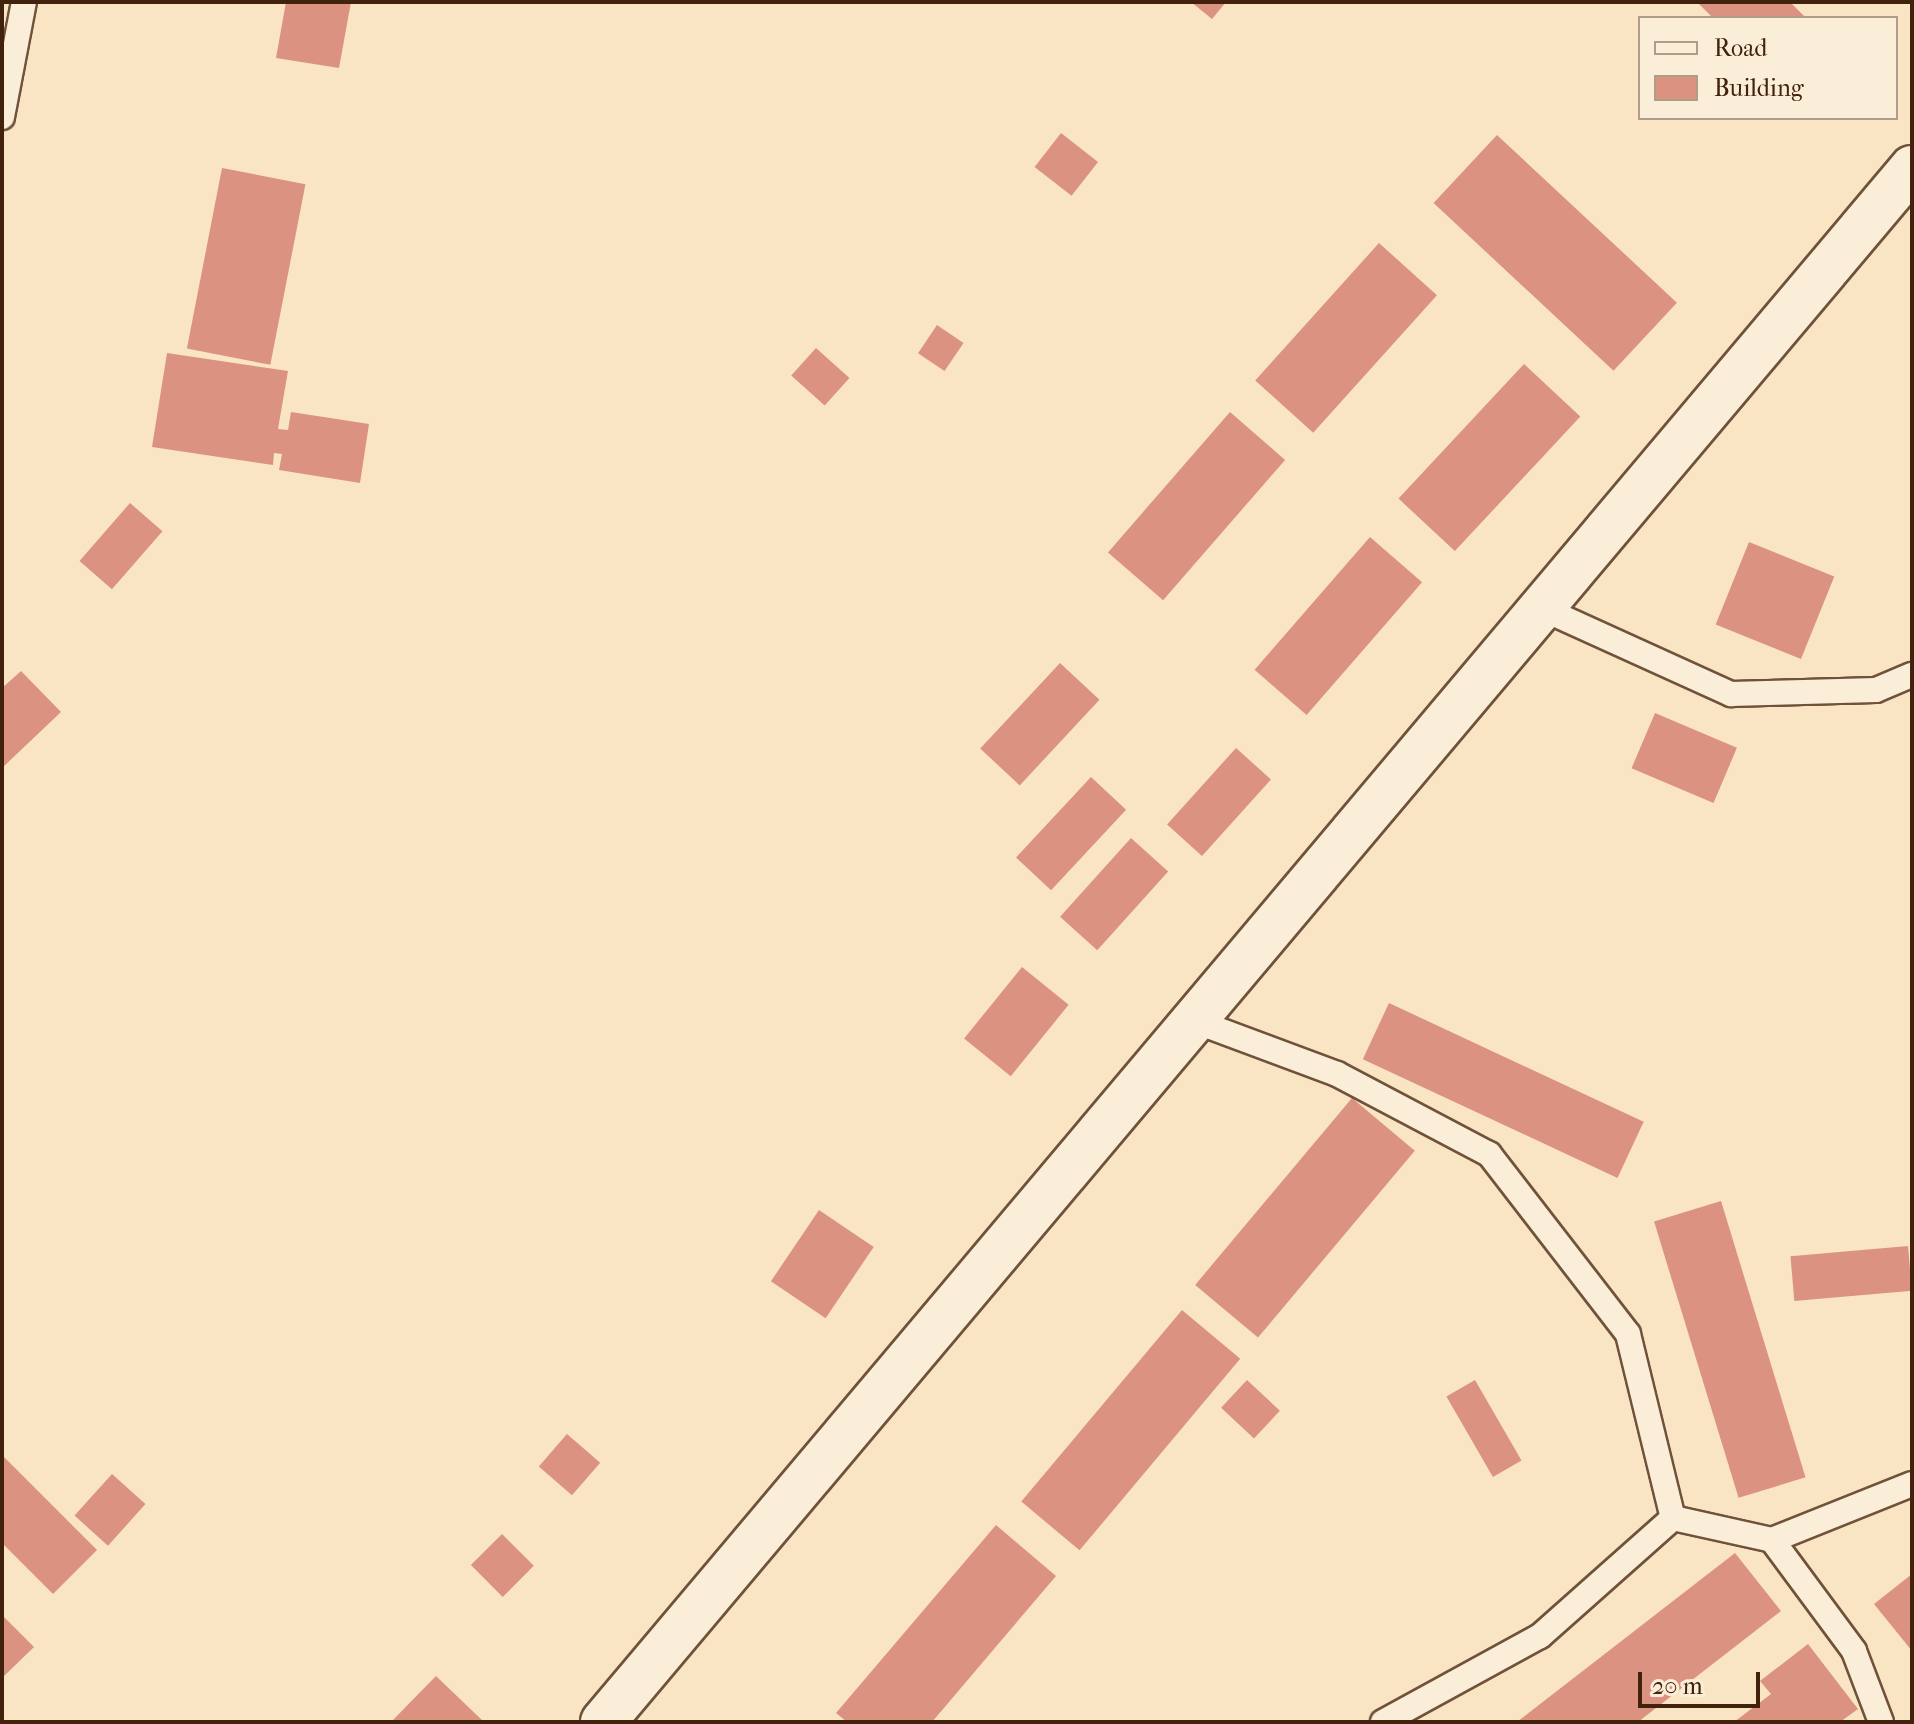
<!DOCTYPE html>
<style>
body{margin:0}
#map{position:relative;width:1914px;height:1724px;overflow:hidden;background:#f9e5c4;font-family:"IM FELL French Canon",serif}
div>[style]{position:absolute}
.building>*{inset:0;background:#db9281;transform-origin:0 0}
.roads{filter:drop-shadow(2px 0 #70523b) drop-shadow(-2px 0 #70523b) drop-shadow(0 2px #70523b) drop-shadow(0 -2px #70523b)}
.lane>*{height:24px;margin:-12px;padding:0 12px;transform-origin:12px;border-radius:12px;background:#fbeed9}
.street>*{height:44px;margin:-22px;padding:0 22px;transform-origin:22px;border-radius:22px;background:#fbeed9}
span{translate:-50% -50%;white-space:nowrap;text-align:center;line-height:1.15;-webkit-text-stroke:8px #fbeed9;paint-order:stroke}
.frame{position:absolute;inset:0;border:4px solid #42210d;pointer-events:none}
.legend{position:absolute;left:1638px;top:16px;width:260px;height:104px;box-sizing:border-box;background:#fbeed9;border:2px solid #b19c87;margin:0;padding:10px 14px;list-style:none;font-size:24px;color:#42210d}
.legend li{display:flex;align-items:center;gap:16px;height:40px}
.legend b{width:40px;border:2px solid #b19c87}
.scale{position:absolute;left:1638px;top:1672px;width:122px;height:36px;box-sizing:border-box;border:4px solid #42210d;border-top:0;padding-left:10px;font-size:24px;line-height:28px;white-space:nowrap;color:#42210d;-webkit-text-stroke:6px #fbeed9;paint-order:stroke}
</style>
<div id="map">
<div class="building">
<div style="clip-path:polygon(286px 2px,351px 2px,339px 68px,276px 58px)"></div>
<div style="clip-path:polygon(1191px 2px,1226px 2px,1212px 19px)"></div>
<div style="clip-path:polygon(1697px 2px,1790px 2px,1806px 18px,1713px 18px)"></div>
<div style="left:1061px;top:133px;width:47px;height:43px;rotate:38deg"></div>
<div style="left:1497px;top:135px;width:246px;height:93px;rotate:43deg"></div>
<div style="left:222px;top:168px;width:85px;height:184px;rotate:11deg"></div>
<div style="left:1379px;top:243px;width:78px;height:185px;rotate:42deg"></div>
<div style="left:937px;top:325px;width:32px;height:34px;rotate:34deg"></div>
<div style="left:816px;top:348px;width:45px;height:37px;rotate:42deg"></div>
<div style="clip-path:polygon(167px 353px,288px 371px,278px 429px,288px 430px,291px 412px,369px 424px,360px 483px,279px 470px,282px 454px,274px 453px,273px 465px,152px 447px)"></div>
<div style="left:1524px;top:364px;width:77px;height:184px;rotate:43deg"></div>
<div style="left:1230px;top:412px;width:73px;height:186px;rotate:41deg"></div>
<div style="left:130px;top:503px;width:43px;height:77px;rotate:41deg"></div>
<div style="left:1370px;top:537px;width:69px;height:176px;rotate:41deg"></div>
<div style="left:1749px;top:542px;width:92px;height:89px;rotate:22deg"></div>
<div style="left:1060px;top:663px;width:54px;height:117px;rotate:43deg"></div>
<div style="clip-path:polygon(21px 671px,61px 712px,2px 768px,2px 688px)"></div>
<div style="left:1655px;top:713px;width:89px;height:60px;rotate:23deg"></div>
<div style="left:1236px;top:748px;width:47px;height:103px;rotate:42deg"></div>
<div style="left:1091px;top:777px;width:48px;height:110px;rotate:43deg"></div>
<div style="left:1131px;top:838px;width:50px;height:106px;rotate:42deg"></div>
<div style="left:1022px;top:967px;width:60px;height:92px;rotate:39deg"></div>
<div style="left:1389px;top:1003px;width:281px;height:62px;rotate:25deg"></div>
<div style="left:1352px;top:1098px;width:82px;height:244px;rotate:40deg"></div>
<div style="left:1721px;top:1201px;width:289px;height:70px;rotate:73deg"></div>
<div style="left:819px;top:1210px;width:66px;height:86px;rotate:34deg"></div>
<div style="left:1908px;top:1246px;width:45px;height:118px;rotate:85deg"></div>
<div style="left:1182px;top:1310px;width:76px;height:250px;rotate:40deg"></div>
<div style="left:1247px;top:1380px;width:45px;height:38px;rotate:43deg"></div>
<div style="left:1475px;top:1380px;width:93px;height:33px;rotate:60deg"></div>
<div style="left:567px;top:1434px;width:44px;height:43px;rotate:41deg"></div>
<div style="clip-path:polygon(2px 1455px,97px 1550px,53px 1594px,2px 1543px)"></div>
<div style="left:112px;top:1474px;width:45px;height:56px;rotate:42deg"></div>
<div style="clip-path:polygon(996px 1525px,1056px 1576px,932px 1722px,847px 1722px,836px 1713px)"></div>
<div style="left:502px;top:1534px;width:45px;height:44px;rotate:45deg"></div>
<div style="clip-path:polygon(1735px 1553px,1781px 1611px,1638px 1722px,1517px 1722px)"></div>
<div style="clip-path:polygon(1912px 1574px,1912px 1651px,1874px 1604px)"></div>
<div style="clip-path:polygon(2px 1615px,34px 1647px,2px 1678px)"></div>
<div style="clip-path:polygon(1808px 1644px,1858px 1709px,1840px 1722px,1734px 1722px,1771px 1694px,1760px 1681px)"></div>
<div style="clip-path:polygon(436px 1676px,484px 1722px,391px 1722px)"></div>
</div>
<div class="roads">
<div class="lane">
<div style="left:2px;top:117px;width:117px;rotate:-79.2deg"></div>
<div style="left:1539px;top:607px;width:211px;rotate:24.4deg"></div>
<div style="left:1731px;top:694px;width:145px;rotate:-1.6deg"></div>
<div style="left:1876px;top:690px;width:39px;rotate:-23deg"></div>
<div style="left:1192px;top:1020px;width:155px;rotate:20.4deg"></div>
<div style="left:1337px;top:1074px;width:172px;rotate:27.8deg"></div>
<div style="left:1489px;top:1154px;width:227px;rotate:52.3deg"></div>
<div style="left:1628px;top:1334px;width:189px;rotate:76.3deg"></div>
<div style="left:1673px;top:1518px;width:178px;rotate:138.4deg"></div>
<div style="left:1540px;top:1636px;width:179px;rotate:151.3deg"></div>
<div style="left:1673px;top:1518px;width:101px;rotate:12.5deg"></div>
<div style="left:1772px;top:1540px;width:138px;rotate:53.5deg"></div>
<div style="left:1854px;top:1651px;width:76px;rotate:69.2deg"></div>
<div style="left:1772px;top:1540px;width:151px;rotate:-21.8deg"></div>
</div>
<div class="street">
<div style="left:603px;top:1722px;width:2032px;rotate:-49.89deg"></div>
</div>
</div>
<div class="frame"></div>
<ul class="legend">
<li><b style="height:10px;background:#fbeed9"></b>Road</li>
<li><b style="height:22px;background:#db9281"></b>Building</li>
</ul>
<div class="scale">20 m</div>
</div>
